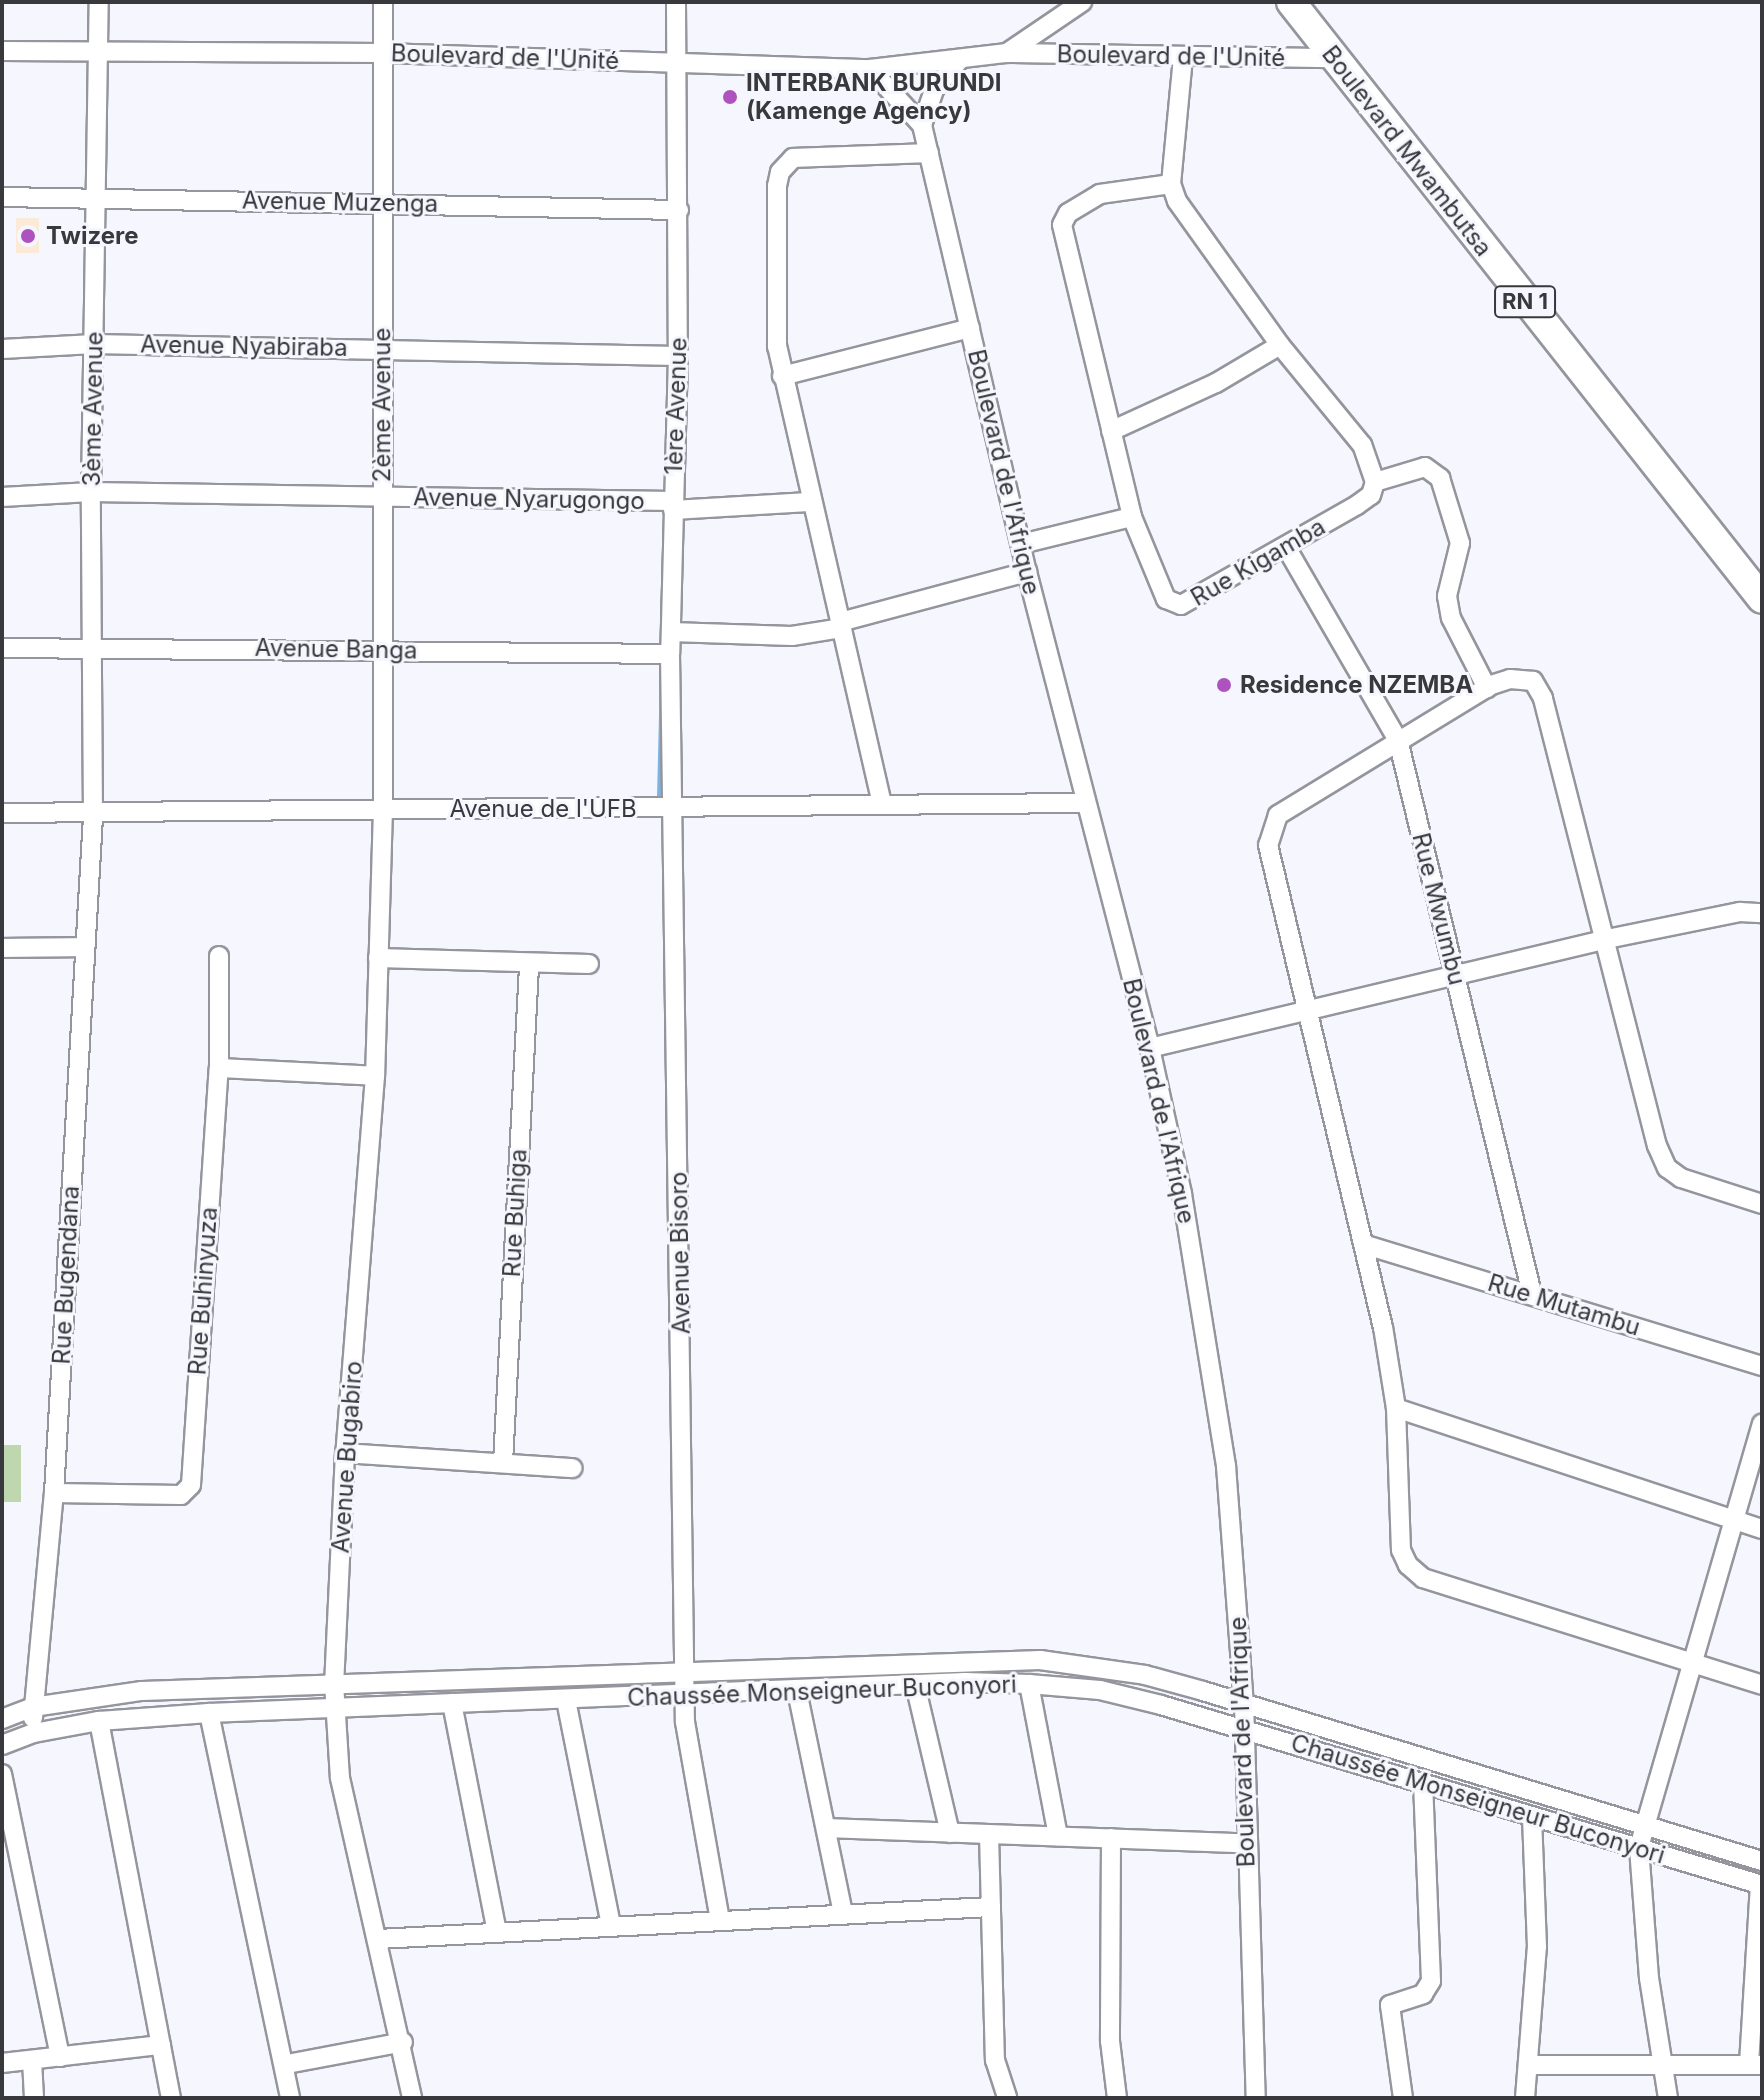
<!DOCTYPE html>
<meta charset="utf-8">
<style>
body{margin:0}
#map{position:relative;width:1764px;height:2100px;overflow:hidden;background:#f6f7fe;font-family:Inter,sans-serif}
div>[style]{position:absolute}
.medical>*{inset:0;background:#fcead9;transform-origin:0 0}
.green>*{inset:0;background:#bfd7ae;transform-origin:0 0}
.stream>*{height:5px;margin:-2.5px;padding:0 2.5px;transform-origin:2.5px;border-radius:2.5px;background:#79b5e4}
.roads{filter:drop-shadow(2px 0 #94959d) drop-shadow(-2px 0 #94959d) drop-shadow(0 2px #94959d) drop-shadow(0 -2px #94959d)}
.minor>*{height:18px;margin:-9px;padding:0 9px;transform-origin:9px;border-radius:9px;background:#fff}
.highway>*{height:28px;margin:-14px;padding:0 14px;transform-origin:14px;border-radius:14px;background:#fff}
.dots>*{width:22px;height:22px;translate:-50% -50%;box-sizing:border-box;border:4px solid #f6f7fe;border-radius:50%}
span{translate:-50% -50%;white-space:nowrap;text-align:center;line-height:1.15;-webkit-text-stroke:6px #f6f7fe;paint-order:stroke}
.shield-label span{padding:2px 6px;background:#f6f7fe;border:2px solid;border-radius:6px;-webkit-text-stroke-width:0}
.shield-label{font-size:22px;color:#39393d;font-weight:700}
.street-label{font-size:24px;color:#39393d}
.poi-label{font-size:24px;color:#39393d;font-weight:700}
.left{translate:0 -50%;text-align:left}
.frame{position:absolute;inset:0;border:4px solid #39393d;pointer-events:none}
</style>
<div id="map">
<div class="medical">
<div style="left:16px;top:218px;width:23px;height:35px"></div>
</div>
<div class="green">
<div style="left:2px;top:1445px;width:19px;height:57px"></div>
</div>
<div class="stream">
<div style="left:659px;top:797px;width:287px;rotate:-88.6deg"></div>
</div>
<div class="roads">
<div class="minor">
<div style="left:383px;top:2px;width:807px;rotate:90deg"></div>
<div style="left:383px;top:809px;width:267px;rotate:91.7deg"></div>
<div style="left:375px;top:1076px;width:378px;rotate:94.5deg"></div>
<div style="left:345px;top:1453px;width:230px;rotate:92.7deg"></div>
<div style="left:334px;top:1683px;width:95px;rotate:86.4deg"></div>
<div style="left:340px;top:1778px;width:328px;rotate:77.3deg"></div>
<div style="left:676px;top:2px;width:354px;rotate:89.7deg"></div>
<div style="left:678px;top:356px;width:298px;rotate:91.5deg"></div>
<div style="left:670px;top:654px;width:1068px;rotate:89.2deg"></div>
<div style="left:685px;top:1722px;width:201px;rotate:80deg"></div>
<div style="left:2px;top:51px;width:380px;rotate:0.3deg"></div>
<div style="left:382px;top:53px;width:488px;rotate:1.9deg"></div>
<div style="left:870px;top:69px;width:138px;rotate:-6.7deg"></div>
<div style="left:1007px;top:53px;width:327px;rotate:0.9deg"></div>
<div style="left:1007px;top:53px;width:91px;rotate:-34.2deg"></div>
<div style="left:870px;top:69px;width:76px;rotate:47.1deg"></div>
<div style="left:922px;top:125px;width:459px;rotate:76.8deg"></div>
<div style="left:1027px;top:572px;width:492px;rotate:75.5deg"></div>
<div style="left:1150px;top:1048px;width:149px;rotate:77.6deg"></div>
<div style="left:1182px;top:1194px;width:276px;rotate:80.8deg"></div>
<div style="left:1226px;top:1466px;width:238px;rotate:85.7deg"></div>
<div style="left:1244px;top:1703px;width:395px;rotate:88.3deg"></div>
<div style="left:922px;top:125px;width:39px;rotate:-71deg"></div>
<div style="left:935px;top:88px;width:38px;rotate:-49deg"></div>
<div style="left:1171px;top:184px;width:72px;rotate:172deg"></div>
<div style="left:1100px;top:194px;width:37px;rotate:149deg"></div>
<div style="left:1068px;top:213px;width:13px;rotate:117deg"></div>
<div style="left:1062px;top:225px;width:300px;rotate:76.5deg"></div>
<div style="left:1132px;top:517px;width:89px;rotate:67.5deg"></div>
<div style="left:1166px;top:599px;width:16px;rotate:22deg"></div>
<div style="left:1181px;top:605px;width:202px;rotate:-29.6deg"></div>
<div style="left:1357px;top:505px;width:17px;rotate:-36deg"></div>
<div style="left:1371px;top:495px;width:14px;rotate:-73deg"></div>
<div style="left:1375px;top:482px;width:39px;rotate:-109deg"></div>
<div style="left:1362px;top:445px;width:129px;rotate:-129.4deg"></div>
<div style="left:1280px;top:345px;width:177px;rotate:-125.6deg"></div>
<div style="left:1177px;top:201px;width:18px;rotate:-109deg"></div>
<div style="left:1171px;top:184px;width:127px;rotate:-84.6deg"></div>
<div style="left:2px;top:197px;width:677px;rotate:1.1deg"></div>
<div style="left:2px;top:349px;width:92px;rotate:-3.1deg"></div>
<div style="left:94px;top:344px;width:584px;rotate:1.18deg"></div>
<div style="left:782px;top:376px;width:194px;rotate:-14.3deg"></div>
<div style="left:1111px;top:431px;width:115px;rotate:-24.6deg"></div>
<div style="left:1216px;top:383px;width:74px;rotate:-30.7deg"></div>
<div style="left:1375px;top:482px;width:52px;rotate:-16.7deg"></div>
<div style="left:1425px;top:467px;width:19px;rotate:36deg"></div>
<div style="left:1440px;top:478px;width:68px;rotate:72.9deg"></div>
<div style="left:1460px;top:543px;width:55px;rotate:103.8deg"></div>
<div style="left:1447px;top:596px;width:22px;rotate:80deg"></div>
<div style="left:1451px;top:618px;width:79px;rotate:62.8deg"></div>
<div style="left:2px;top:497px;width:89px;rotate:-3.2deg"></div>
<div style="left:91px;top:492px;width:582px;rotate:0.89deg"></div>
<div style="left:673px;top:510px;width:136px;rotate:-3.4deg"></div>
<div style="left:1021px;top:544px;width:114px;rotate:-13.7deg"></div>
<div style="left:1286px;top:547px;width:223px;rotate:59.9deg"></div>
<div style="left:1398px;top:740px;width:570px;rotate:76.4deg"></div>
<div style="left:840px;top:622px;width:194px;rotate:-15deg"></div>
<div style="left:671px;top:632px;width:121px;rotate:1.9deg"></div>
<div style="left:792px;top:636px;width:51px;rotate:-9.1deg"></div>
<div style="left:2px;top:648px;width:668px;rotate:0.51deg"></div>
<div style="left:882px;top:804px;width:469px;rotate:-102.9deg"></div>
<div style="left:777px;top:347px;width:161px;rotate:-90deg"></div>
<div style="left:777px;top:186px;width:14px;rotate:-78deg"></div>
<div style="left:780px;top:172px;width:19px;rotate:-47deg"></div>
<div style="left:793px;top:158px;width:136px;rotate:-2.1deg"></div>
<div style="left:2px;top:813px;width:1083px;rotate:-0.53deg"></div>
<div style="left:2px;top:948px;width:83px;rotate:-0.7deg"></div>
<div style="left:378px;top:958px;width:211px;rotate:1.6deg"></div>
<div style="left:1150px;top:1048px;width:470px;rotate:-13.4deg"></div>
<div style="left:1607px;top:939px;width:136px;rotate:-11.5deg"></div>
<div style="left:1740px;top:912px;width:22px;rotate:3deg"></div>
<div style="left:219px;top:1068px;width:156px;rotate:2.9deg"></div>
<div style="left:1762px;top:1204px;width:85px;rotate:-162.2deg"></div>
<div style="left:1681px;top:1178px;width:17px;rotate:-144deg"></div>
<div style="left:1667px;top:1168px;width:24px;rotate:-114deg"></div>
<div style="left:1657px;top:1146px;width:462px;rotate:-104.3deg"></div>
<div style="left:1543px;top:698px;width:20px;rotate:-120deg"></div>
<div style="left:1533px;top:681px;width:23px;rotate:-175deg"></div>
<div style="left:1510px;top:679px;width:20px;rotate:162deg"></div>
<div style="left:1491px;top:685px;width:250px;rotate:148.6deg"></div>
<div style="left:1278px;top:815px;width:32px;rotate:108deg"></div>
<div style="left:1268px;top:845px;width:496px;rotate:76.6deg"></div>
<div style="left:1383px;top:1327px;width:82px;rotate:80.9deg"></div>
<div style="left:1396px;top:1408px;width:142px;rotate:88deg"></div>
<div style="left:1401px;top:1550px;width:17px;rotate:65deg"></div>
<div style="left:1408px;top:1565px;width:20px;rotate:41deg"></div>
<div style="left:1423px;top:1578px;width:355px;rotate:17.5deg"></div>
<div style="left:1366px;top:1245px;width:414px;rotate:17deg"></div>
<div style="left:1396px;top:1408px;width:385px;rotate:18.3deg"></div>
<div style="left:345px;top:1453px;width:228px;rotate:3.8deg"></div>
<div style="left:503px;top:1463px;width:500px;rotate:-87deg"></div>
<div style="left:54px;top:1493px;width:127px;rotate:0.9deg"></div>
<div style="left:181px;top:1495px;width:14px;rotate:-45deg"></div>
<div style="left:191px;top:1485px;width:418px;rotate:-86.2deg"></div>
<div style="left:219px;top:1068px;width:112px;rotate:-90deg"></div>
<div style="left:915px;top:1684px;width:153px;rotate:76.8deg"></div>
<div style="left:1029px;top:1684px;width:155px;rotate:79.2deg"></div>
<div style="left:797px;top:1691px;width:228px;rotate:78.3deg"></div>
<div style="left:566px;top:1700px;width:230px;rotate:78.7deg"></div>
<div style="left:452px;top:1703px;width:233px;rotate:78.9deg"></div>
<div style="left:209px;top:1713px;width:393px;rotate:78.1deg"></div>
<div style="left:33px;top:1718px;width:226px;rotate:-84.7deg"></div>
<div style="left:54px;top:1493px;width:678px;rotate:-86.7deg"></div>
<div style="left:93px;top:816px;width:324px;rotate:-90.4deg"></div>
<div style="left:91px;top:492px;width:490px;rotate:-89.1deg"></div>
<div style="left:2px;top:1719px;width:33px;rotate:-21deg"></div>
<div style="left:33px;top:1707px;width:110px;rotate:-8.4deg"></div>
<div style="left:142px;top:1691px;width:899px;rotate:-1.98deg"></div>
<div style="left:1040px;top:1660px;width:106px;rotate:8.1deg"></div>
<div style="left:1145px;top:1675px;width:60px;rotate:15.4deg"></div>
<div style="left:1203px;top:1691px;width:584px;rotate:16.92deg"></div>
<div style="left:99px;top:1721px;width:384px;rotate:79.2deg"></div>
<div style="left:2px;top:1745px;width:34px;rotate:-21deg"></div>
<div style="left:34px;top:1733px;width:66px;rotate:-10.5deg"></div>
<div style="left:99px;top:1721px;width:110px;rotate:-4.2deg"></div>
<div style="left:209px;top:1713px;width:757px;rotate:-2.35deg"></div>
<div style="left:965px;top:1682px;width:64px;rotate:1.8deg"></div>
<div style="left:1029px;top:1684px;width:71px;rotate:4.8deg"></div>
<div style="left:1100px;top:1690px;width:63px;rotate:13.8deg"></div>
<div style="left:1161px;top:1705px;width:627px;rotate:16.67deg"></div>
<div style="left:2px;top:1774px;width:289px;rotate:78.4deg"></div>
<div style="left:828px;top:1828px;width:418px;rotate:2.1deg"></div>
<div style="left:989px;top:1834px;width:226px;rotate:88.5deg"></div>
<div style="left:995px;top:2060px;width:40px;rotate:72deg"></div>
<div style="left:1111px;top:1838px;width:203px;rotate:90.3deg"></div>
<div style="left:1110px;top:2041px;width:57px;rotate:83deg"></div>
<div style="left:378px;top:1939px;width:614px;rotate:-2.99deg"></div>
<div style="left:32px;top:2060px;width:38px;rotate:87deg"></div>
<div style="left:2px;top:2063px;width:160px;rotate:-6.5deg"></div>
<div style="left:287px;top:2064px;width:118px;rotate:-10.7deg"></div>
<div style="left:1749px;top:2064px;width:180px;rotate:-86.5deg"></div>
<div style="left:1529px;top:2065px;width:233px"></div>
<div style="left:1403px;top:2098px;width:94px;rotate:-98deg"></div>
<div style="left:1390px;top:2005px;width:35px;rotate:-18deg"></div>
<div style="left:1423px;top:1994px;width:15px;rotate:-58deg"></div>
<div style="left:1431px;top:1981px;width:197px;rotate:-92.3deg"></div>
<div style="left:1525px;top:2098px;width:151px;rotate:-85.5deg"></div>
<div style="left:1537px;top:1947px;width:129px;rotate:-92.2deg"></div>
<div style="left:1668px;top:2098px;width:121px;rotate:-99deg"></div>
<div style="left:1649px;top:1978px;width:131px;rotate:-94.4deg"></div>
<div style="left:1639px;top:1847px;width:441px;rotate:-73.8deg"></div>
</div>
<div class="highway">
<div style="left:1291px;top:2px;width:760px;rotate:51.73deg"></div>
</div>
</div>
<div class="dots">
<div style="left:730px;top:97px;background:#ae53be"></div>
<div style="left:28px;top:236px;background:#ae53be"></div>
<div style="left:1224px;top:685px;background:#ae53be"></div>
</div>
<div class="shield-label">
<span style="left:1525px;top:302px">RN 1</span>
</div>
<div class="street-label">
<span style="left:1171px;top:56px;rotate:1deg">Boulevard de l'Unité</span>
<span style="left:505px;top:57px;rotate:2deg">Boulevard de l'Unité</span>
<span style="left:1407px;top:151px;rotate:52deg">Boulevard Mwambutsa</span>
<span style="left:340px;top:202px;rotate:1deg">Avenue Muzenga</span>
<span style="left:244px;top:346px;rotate:1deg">Avenue Nyabiraba</span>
<span style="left:382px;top:405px;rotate:-90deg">2ème Avenue</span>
<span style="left:676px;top:406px;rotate:-88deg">1ère Avenue</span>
<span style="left:93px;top:409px;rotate:-89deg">3ème Avenue</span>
<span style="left:1004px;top:472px;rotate:77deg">Boulevard de l'Afrique</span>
<span style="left:529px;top:499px;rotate:1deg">Avenue Nyarugongo</span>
<span style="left:1258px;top:562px;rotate:-30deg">Rue Kigamba</span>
<span style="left:336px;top:649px;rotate:1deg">Avenue Banga</span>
<span style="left:543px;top:809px">Avenue de l'UFB</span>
<span style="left:1439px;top:909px;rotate:76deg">Rue Mwumbu</span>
<span style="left:1159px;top:1101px;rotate:77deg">Boulevard de l'Afrique</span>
<span style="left:515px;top:1213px;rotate:-87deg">Rue Buhiga</span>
<span style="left:680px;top:1253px;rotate:-91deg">Avenue Bisoro</span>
<span style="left:66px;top:1275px;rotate:-87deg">Rue Bugendana</span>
<span style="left:203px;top:1291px;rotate:-86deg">Rue Buhinyuza</span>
<span style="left:1564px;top:1305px;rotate:17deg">Rue Mutambu</span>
<span style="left:347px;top:1457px;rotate:-86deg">Avenue Bugabiro</span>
<span style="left:822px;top:1691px;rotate:-2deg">Chaussée Monseigneur Buconyori</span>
<span style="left:1242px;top:1742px;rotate:-92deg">Boulevard de l'Afrique</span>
<span style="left:1478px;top:1799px;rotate:17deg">Chaussée Monseigneur Buconyori</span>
</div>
<div class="poi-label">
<span class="left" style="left:746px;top:97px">INTERBANK BURUNDI<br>(Kamenge Agency)</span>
<span class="left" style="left:46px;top:236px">Twizere</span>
<span class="left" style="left:1240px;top:685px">Residence NZEMBA</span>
</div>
<div class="frame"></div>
</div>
